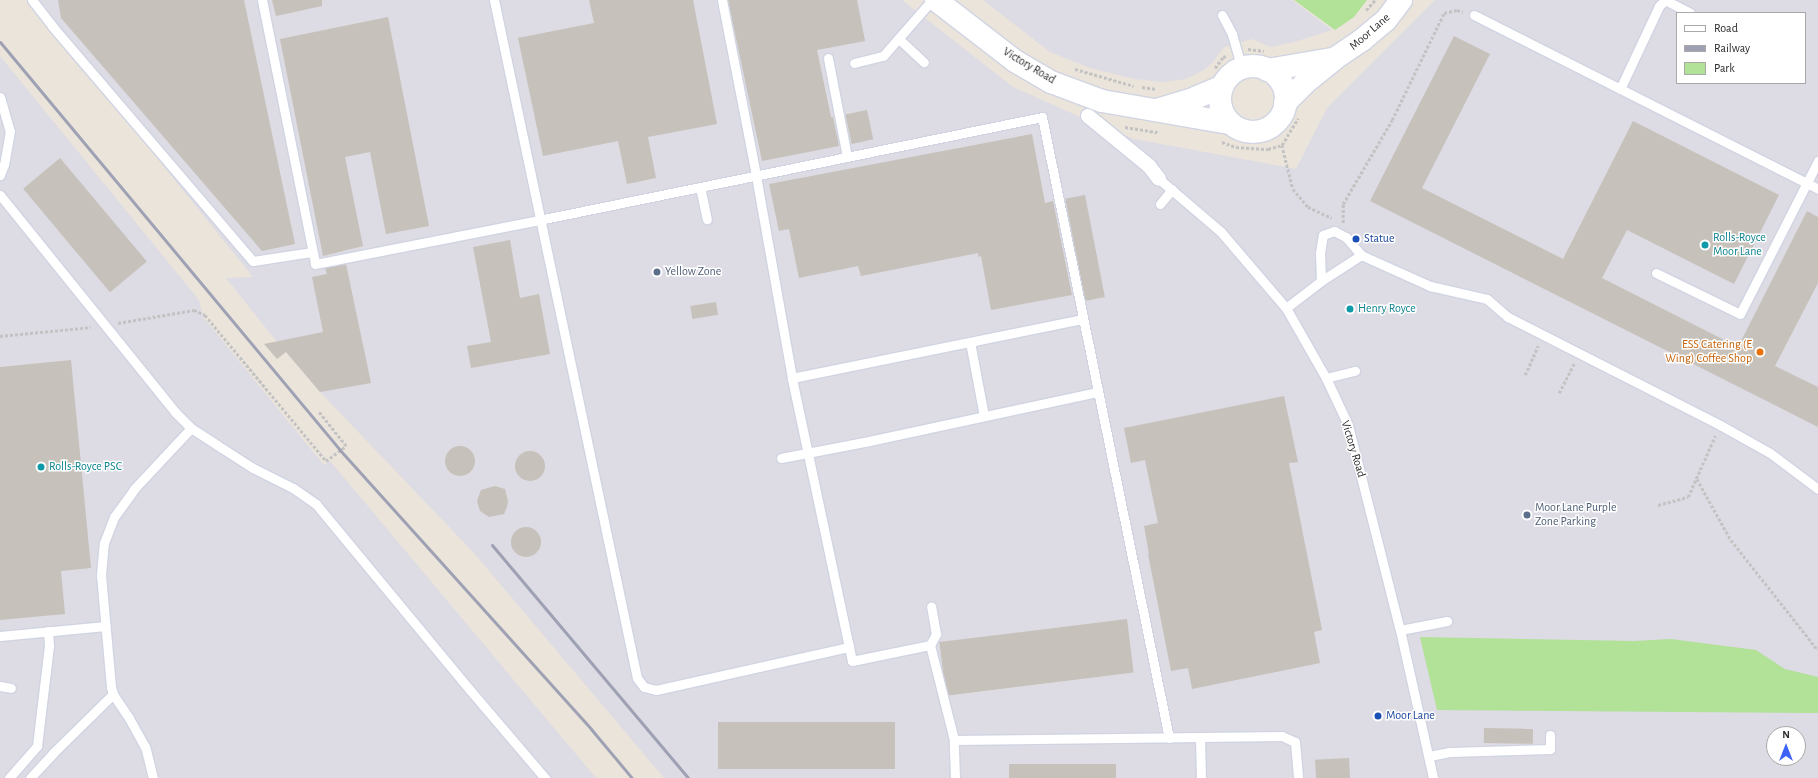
<!DOCTYPE html>
<style>
body{margin:0}
#map{position:relative;width:1818px;height:778px;overflow:hidden;background:#ebe4db;font-family:"Alegreya Sans",sans-serif}
div>[style]{position:absolute}
.industrial>*{inset:0;background:#dddbe3}
.green>*{inset:0;background:#b2e198}
.building>*{inset:0;background:#c6c1ba;transform-origin:0 0}
.round{border-radius:50%}
.path>*{height:2.5px;margin-top:-1.25px;transform-origin:0;background:repeating-linear-gradient(90deg,#c3c3c3 0 3px,transparent 0 5px)}
.roads{filter:drop-shadow(1px 0 #d0d4e2) drop-shadow(-1px 0 #d0d4e2) drop-shadow(0 1px #d0d4e2) drop-shadow(0 -1px #d0d4e2)}
.service>*{height:9px;margin:-4.5px;padding:0 4.5px;transform-origin:4.5px;border-radius:4.5px;background:#fff}
.pedestrian>*{height:14px;margin:-7px;padding:0 7px;transform-origin:7px;border-radius:7px;background:#fff}
.tertiary>*{height:22px;margin:-11px;padding:0 11px;transform-origin:11px;border-radius:11px;background:#fff}
.tertiary>.ring{margin:-11px;padding:0;box-sizing:content-box;background:none;border:22px solid #fff;border-radius:50%}
.rail>*{height:3px;margin:-1.5px;padding:0 1.5px;transform-origin:1.5px;border-radius:1.5px;background:#9ea1b3}
.dots>*{width:11px;height:11px;translate:-50% -50%;box-sizing:border-box;border:2px solid #fff;border-radius:50%}
span{translate:-50% -50%;white-space:nowrap;text-align:center;line-height:1.15;-webkit-text-stroke:3px #fff;paint-order:stroke}
.street-label{font-size:12px;color:#292929}
.culture-label{font-size:12px;color:#0d838f}
.left{translate:0 -50%;text-align:left}
.transit-label{font-size:12px;color:#164399}
.service-label{font-size:12px;color:#4e5e75}
.food-label{font-size:12px;color:#c56008}
.right{translate:-100% -50%;text-align:right}
.legend{position:absolute;left:1676px;top:12px;width:130px;height:72px;box-sizing:border-box;background:#fff;border:1px solid #a9a9a9;margin:0;padding:5px 7px;list-style:none;font-size:12px;color:#292929}
.legend li{display:flex;align-items:center;gap:8px;height:20px}
.legend b{width:20px;border:1px solid #a9a9a9}
.north{position:absolute;left:1766px;top:726px;width:40px;height:40px;box-sizing:border-box;background:#fff;border:1px solid #a9a9a9;border-radius:50%;rotate:0deg;font-size:11px;font-weight:700;line-height:16px;text-align:center;color:#292929}
.north::after{content:'';display:block;margin:auto;width:14px;height:18px;background:#3d62f6;clip-path:polygon(50% 0,100% 100%,50% 72%,0 100%)}
</style>
<div id="map">
<div class="industrial">
<div style="clip-path:polygon(evenodd,30px 0,902px 0,1013px 87px,1078px 116px,1134px 139px,1296px 169px,1327px 108px,1435px 0,1818px 0,1818px 778px,664px 778px,474px 553px,320px 392px,277px 342px,226px 278px,253px 277px,30px 0,1677px 13px,1805px 13px,1805px 83px,1677px 83px,1677px 13px,30px 0,1774px 734px,1798px 734px,1798px 758px,1774px 758px,1774px 734px)"></div>
<div style="clip-path:polygon(983px 0,1292px 0,1332px 30px,1294px 42px,1271px 47px,1252px 39px,1224px 47px,1213px 62px,1204px 70px,1186px 79px,1163px 82px,1134px 79px,1090px 68px,1050px 52px)"></div>
<div style="clip-path:polygon(0 56px,199px 300px,203px 317px,324px 465px,330px 461px,596px 778px,0 778px)"></div>
</div>
<div class="green">
<div style="clip-path:polygon(1294px 0,1367px 0,1354px 17px,1335px 30px)"></div>
<div style="clip-path:polygon(1420px 637px,1634px 641px,1671px 639px,1756px 650px,1785px 669px,1818px 677px,1818px 713px,1437px 710px)"></div>
</div>
<div class="building">
<div style="clip-path:polygon(58px 0,244px 0,295px 244px,262px 251px,61px 18px)"></div>
<div style="clip-path:polygon(272px 0,322px 0,322px 6px,276px 16px)"></div>
<div style="clip-path:polygon(589px 0,693px 0,717px 124px,648px 137px,656px 178px,627px 184px,618px 141px,543px 156px,518px 38px,594px 23px)"></div>
<div style="clip-path:polygon(728px 0,857px 0,865px 41px,817px 50px,831px 117px,833px 117px,839px 146px,762px 161px)"></div>
<div style="clip-path:polygon(388px 17px,429px 226px,386px 234px,370px 152px,345px 157px,363px 246px,323px 256px,280px 39px)"></div>
<div style="clip-path:polygon(1454px 36px,1490px 54px,1422px 188px,1563px 259px,1633px 121px,1779px 195px,1734px 284px,1627px 230px,1602px 278px,1738px 347px,1807px 211px,1818px 217px,1818px 283px,1775px 366px,1818px 387px,1818px 427px,1370px 201px)"></div>
<div style="left:867px;top:110px;width:30px;height:22px;rotate:78deg"></div>
<div style="clip-path:polygon(1032px 134px,1045px 203px,1053px 201px,1072px 295px,991px 310px,981px 256px,978px 257px,978px 253px,861px 276px,858px 266px,799px 278px,789px 229px,779px 231px,769px 184px)"></div>
<div style="left:60px;top:158px;width:135px;height:48px;rotate:50deg"></div>
<div style="left:1085px;top:195px;width:104px;height:20px;rotate:79deg"></div>
<div style="clip-path:polygon(510px 240px,520px 298px,539px 294px,550px 354px,471px 368px,467px 346px,491px 342px,473px 247px)"></div>
<div style="clip-path:polygon(346px 264px,371px 383px,320px 392px,286px 352px,277px 359px,264px 344px,323px 332px,312px 277px,327px 274px,325px 268px)"></div>
<div style="left:716px;top:302px;width:13px;height:26px;rotate:81deg"></div>
<div style="clip-path:polygon(71px 360px,91px 568px,61px 571px,65px 614px,0 620px,0 367px)"></div>
<div style="clip-path:polygon(1284px 396px,1298px 462px,1289px 463px,1322px 630px,1314px 632px,1320px 663px,1192px 689px,1188px 668px,1171px 671px,1148px 554px,1149px 554px,1144px 526px,1158px 523px,1145px 460px,1131px 463px,1124px 428px)"></div>
<div class="round" style="left:445px;top:446px;width:30px;height:30px"></div>
<div class="round" style="left:515px;top:451px;width:30px;height:30px"></div>
<div style="clip-path:polygon(495px 486px,505px 489px,508px 501px,507px 507px,504px 514px,489px 517px,480px 511px,477px 501px,481px 490px)"></div>
<div class="round" style="left:511px;top:527px;width:30px;height:30px"></div>
<div style="left:1127px;top:619px;width:54px;height:189px;rotate:83deg"></div>
<div style="left:718px;top:722px;width:177px;height:47px"></div>
<div style="left:1484px;top:728px;width:49px;height:15px;rotate:1deg"></div>
<div style="left:1349px;top:758px;width:20px;height:34px;rotate:87deg"></div>
<div style="left:1009px;top:764px;width:107px;height:14px"></div>
</div>
<div class="path">
<div style="left:1366px;top:10px;width:13px;rotate:-48deg"></div>
<div style="left:1248px;top:49px;width:16px;rotate:7deg"></div>
<div style="left:1215px;top:68px;width:14px;rotate:-54deg"></div>
<div style="left:1223px;top:57px;width:3px;rotate:-18deg"></div>
<div style="left:1075px;top:69px;width:61px;rotate:16.1deg"></div>
<div style="left:1142px;top:87px;width:15px;rotate:8deg"></div>
<div style="left:1125px;top:127px;width:33px;rotate:9deg"></div>
<div style="left:1222px;top:142px;width:15px;rotate:20deg"></div>
<div style="left:1236px;top:147px;width:32px;rotate:4deg"></div>
<div style="left:1268px;top:149px;width:15px;rotate:-16deg"></div>
<div style="left:1282px;top:145px;width:31px;rotate:-59deg"></div>
<div style="left:1282px;top:145px;width:45px;rotate:76deg"></div>
<div style="left:1293px;top:189px;width:23px;rotate:50deg"></div>
<div style="left:1308px;top:207px;width:26px;rotate:25deg"></div>
<div style="left:1343px;top:223px;width:19px;rotate:-90deg"></div>
<div style="left:1343px;top:204px;width:97px;rotate:-59.7deg"></div>
<div style="left:1392px;top:120px;width:119px;rotate:-64.1deg"></div>
<div style="left:1444px;top:13px;width:13px;rotate:-13deg"></div>
<div style="left:1457px;top:10px;width:6px;rotate:18deg"></div>
<div style="left:118px;top:323px;width:77px;rotate:-9.7deg"></div>
<div style="left:194px;top:310px;width:12px;rotate:24deg"></div>
<div style="left:205px;top:315px;width:190px;rotate:50.3deg"></div>
<div style="left:326px;top:461px;width:25px;rotate:-37deg"></div>
<div style="left:346px;top:446px;width:45px;rotate:-128.7deg"></div>
<div style="left:0;top:336px;width:91px;rotate:-5.6deg"></div>
<div style="left:1525px;top:375px;width:32px;rotate:-66deg"></div>
<div style="left:1559px;top:393px;width:34px;rotate:-63deg"></div>
<div style="left:1697px;top:479px;width:70px;rotate:60.9deg"></div>
<div style="left:1731px;top:540px;width:140px;rotate:51.7deg"></div>
<div style="left:1658px;top:505px;width:31px;rotate:-15deg"></div>
<div style="left:1688px;top:497px;width:67px;rotate:-66.1deg"></div>
</div>
<div class="roads">
<div class="service">
<div style="left:32px;top:0;width:33px;rotate:52deg"></div>
<div style="left:52px;top:26px;width:309px;rotate:49.5deg"></div>
<div style="left:253px;top:261px;width:60px;rotate:-8.7deg"></div>
<div style="left:262px;top:0;width:269px;rotate:78.6deg"></div>
<div style="left:315px;top:264px;width:228px;rotate:-11.1deg"></div>
<div style="left:539px;top:220px;width:513px;rotate:-11.57deg"></div>
<div style="left:1042px;top:117px;width:634px;rotate:78.44deg"></div>
<div style="left:494px;top:0;width:693px;rotate:78.09deg"></div>
<div style="left:637px;top:678px;width:11px;rotate:52deg"></div>
<div style="left:644px;top:687px;width:12px;rotate:14deg"></div>
<div style="left:656px;top:690px;width:198px;rotate:-12.6deg"></div>
<div style="left:849px;top:647px;width:275px;rotate:-102deg"></div>
<div style="left:792px;top:378px;width:206px;rotate:-100.1deg"></div>
<div style="left:756px;top:175px;width:178px;rotate:-101deg"></div>
<div style="left:1222px;top:15px;width:21px;rotate:62deg"></div>
<div style="left:1232px;top:34px;width:35px;rotate:74deg"></div>
<div style="left:1474px;top:15px;width:386px;rotate:26.8deg"></div>
<div style="left:899px;top:39px;width:34px;rotate:43deg"></div>
<div style="left:828px;top:58px;width:101px;rotate:79.1deg"></div>
<div style="left:854px;top:63px;width:30px;rotate:-14deg"></div>
<div style="left:883px;top:56px;width:74px;rotate:-48.8deg"></div>
<div style="left:1620px;top:89px;width:92px;rotate:-64.8deg"></div>
<div style="left:1659px;top:6px;width:8px;rotate:-45deg"></div>
<div style="left:1665px;top:0;width:28px;rotate:27deg"></div>
<div style="left:0;top:97px;width:35px;rotate:74deg"></div>
<div style="left:10px;top:131px;width:34px;rotate:100deg"></div>
<div style="left:4px;top:164px;width:12px;rotate:110deg"></div>
<div style="left:1159px;top:179px;width:82px;rotate:40.5deg"></div>
<div style="left:1221px;top:232px;width:100px;rotate:49.5deg"></div>
<div style="left:1286px;top:308px;width:81px;rotate:60.3deg"></div>
<div style="left:1326px;top:378px;width:52px;rotate:64.9deg"></div>
<div style="left:1348px;top:425px;width:211px;rotate:75.8deg"></div>
<div style="left:1400px;top:630px;width:152px;rotate:77.4deg"></div>
<div style="left:700px;top:187px;width:33px;rotate:78deg"></div>
<div style="left:0;top:195px;width:279px;rotate:51.1deg"></div>
<div style="left:175px;top:412px;width:23px;rotate:45deg"></div>
<div style="left:191px;top:428px;width:31px;rotate:33deg"></div>
<div style="left:217px;top:445px;width:43px;rotate:32.6deg"></div>
<div style="left:253px;top:468px;width:45px;rotate:26.6deg"></div>
<div style="left:293px;top:488px;width:28px;rotate:35deg"></div>
<div style="left:316px;top:504px;width:241px;rotate:50.4deg"></div>
<div style="left:470px;top:690px;width:116px;rotate:49.6deg"></div>
<div style="left:1160px;top:204px;width:19px;rotate:-51deg"></div>
<div style="left:1656px;top:273px;width:93px;rotate:26deg"></div>
<div style="left:1740px;top:314px;width:172px;rotate:-63deg"></div>
<div style="left:1321px;top:281px;width:28px;rotate:-92deg"></div>
<div style="left:1320px;top:253px;width:18px;rotate:-81deg"></div>
<div style="left:1323px;top:235px;width:12px;rotate:-20deg"></div>
<div style="left:1334px;top:231px;width:13px;rotate:27deg"></div>
<div style="left:1346px;top:237px;width:23px;rotate:50deg"></div>
<div style="left:1361px;top:255px;width:76px;rotate:24.2deg"></div>
<div style="left:1430px;top:286px;width:58px;rotate:12.8deg"></div>
<div style="left:1487px;top:299px;width:28px;rotate:41deg"></div>
<div style="left:1508px;top:317px;width:238px;rotate:27deg"></div>
<div style="left:1720px;top:425px;width:57px;rotate:29.2deg"></div>
<div style="left:1770px;top:453px;width:60px;rotate:36.9deg"></div>
<div style="left:1286px;top:308px;width:44px;rotate:-37.6deg"></div>
<div style="left:1321px;top:281px;width:48px;rotate:-33deg"></div>
<div style="left:970px;top:342px;width:75px;rotate:79.3deg"></div>
<div style="left:792px;top:378px;width:297px;rotate:-11.5deg"></div>
<div style="left:1326px;top:378px;width:30px;rotate:-14deg"></div>
<div style="left:781px;top:458px;width:90px;rotate:-10.9deg"></div>
<div style="left:869px;top:441px;width:234px;rotate:-12.1deg"></div>
<div style="left:1400px;top:630px;width:48px;rotate:-10.8deg"></div>
<div style="left:0;top:636px;width:106px;rotate:-5.4deg"></div>
<div style="left:930px;top:645px;width:13px;rotate:-61deg"></div>
<div style="left:936px;top:634px;width:28px;rotate:-100deg"></div>
<div style="left:849px;top:647px;width:14px;rotate:78deg"></div>
<div style="left:852px;top:661px;width:80px;rotate:-11.6deg"></div>
<div style="left:930px;top:645px;width:98px;rotate:75.8deg"></div>
<div style="left:0;top:686px;width:11px;rotate:10deg"></div>
<div style="left:1200px;top:738px;width:40px;rotate:88.6deg"></div>
<div style="left:1429px;top:756px;width:21px;rotate:-11deg"></div>
<div style="left:1450px;top:752px;width:100px;rotate:-1.7deg"></div>
<div style="left:1550px;top:749px;width:14px;rotate:-90deg"></div>
<div style="left:9px;top:778px;width:43px;rotate:-48.8deg"></div>
<div style="left:37px;top:746px;width:101px;rotate:-83.2deg"></div>
<div style="left:49px;top:646px;width:15px;rotate:-94deg"></div>
<div style="left:30px;top:778px;width:33px;rotate:-47deg"></div>
<div style="left:52px;top:754px;width:86px;rotate:-44.5deg"></div>
<div style="left:153px;top:778px;width:32px;rotate:-104deg"></div>
<div style="left:145px;top:747px;width:33px;rotate:-119deg"></div>
<div style="left:129px;top:718px;width:29px;rotate:-124deg"></div>
<div style="left:113px;top:694px;width:7px;rotate:-106deg"></div>
<div style="left:111px;top:687px;width:112px;rotate:-95.1deg"></div>
<div style="left:101px;top:575px;width:32px;rotate:-85deg"></div>
<div style="left:104px;top:543px;width:28px;rotate:-69deg"></div>
<div style="left:114px;top:517px;width:34px;rotate:-54deg"></div>
<div style="left:134px;top:489px;width:83px;rotate:-46.9deg"></div>
<div style="left:955px;top:778px;width:38px;rotate:-92deg"></div>
<div style="left:954px;top:740px;width:328px;rotate:-0.7deg"></div>
<div style="left:1282px;top:736px;width:14px;rotate:25deg"></div>
<div style="left:1295px;top:742px;width:36px;rotate:85deg"></div>
</div>
<div class="pedestrian">
<div style="left:1088px;top:116px;width:79px;rotate:39.3deg"></div>
<div style="left:1149px;top:166px;width:16px;rotate:52deg"></div>
</div>
<div class="tertiary">
<div style="left:936px;top:0;width:100px;rotate:37.7deg"></div>
<div style="left:1015px;top:61px;width:42px;rotate:30.3deg"></div>
<div style="left:1051px;top:82px;width:54px;rotate:20.4deg"></div>
<div style="left:1102px;top:101px;width:130px;rotate:9.8deg"></div>
<div class="ring" style="left:1220px;top:66px;width:44px;height:44px"></div>
<div style="left:1267px;top:70px;width:67px;rotate:-9.5deg"></div>
<div style="left:1285px;top:103px;width:30px;rotate:-45deg"></div>
<div style="left:1306px;top:82px;width:36px;rotate:-39deg"></div>
<div style="left:1334px;top:59px;width:34px;rotate:-34deg"></div>
<div style="left:1362px;top:40px;width:31px;rotate:-40deg"></div>
<div style="left:1386px;top:20px;width:25px;rotate:-53deg"></div>
<div style="left:1160px;top:109px;width:37px;rotate:-17deg"></div>
<div style="left:1195px;top:98px;width:30px;rotate:-23deg"></div>
</div>
</div>
<div class="rail">
<div style="left:0;top:42px;width:531px;rotate:50.19deg"></div>
<div style="left:340px;top:450px;width:375px;rotate:48deg"></div>
<div style="left:591px;top:729px;width:64px;rotate:50.1deg"></div>
<div style="left:492px;top:545px;width:304px;rotate:49.9deg"></div>
</div>
<div class="dots">
<div style="left:1356px;top:239px;background:#1a4fb4"></div>
<div style="left:1705px;top:245px;background:#0f9aa8"></div>
<div style="left:657px;top:272px;background:#5c6f8a"></div>
<div style="left:1350px;top:309px;background:#0f9aa8"></div>
<div style="left:1760px;top:352px;background:#e8710a"></div>
<div style="left:41px;top:467px;background:#0f9aa8"></div>
<div style="left:1527px;top:515px;background:#5c6f8a"></div>
<div style="left:1378px;top:716px;background:#1a4fb4"></div>
</div>
<div class="street-label">
<span style="left:1370px;top:32px;rotate:-41deg">Moor Lane</span>
<span style="left:1029px;top:66px;rotate:31deg">Victory Road</span>
<span style="left:1353px;top:449px;rotate:73deg">Victory Road</span>
</div>
<div class="culture-label">
<span class="left" style="left:1713px;top:245px">Rolls-Royce<br>Moor Lane</span>
<span class="left" style="left:1358px;top:309px">Henry Royce</span>
<span class="left" style="left:49px;top:467px">Rolls-Royce PSC</span>
</div>
<div class="transit-label">
<span class="left" style="left:1364px;top:239px">Statue</span>
<span class="left" style="left:1386px;top:716px">Moor Lane</span>
</div>
<div class="service-label">
<span class="left" style="left:665px;top:272px">Yellow Zone</span>
<span class="left" style="left:1535px;top:515px">Moor Lane Purple<br>Zone Parking</span>
</div>
<div class="food-label">
<span class="right" style="left:1752px;top:352px">ESS Catering (E<br>Wing) Coffee Shop</span>
</div>
<ul class="legend">
<li><b style="height:5px;background:#fff"></b>Road</li>
<li><b style="height:5px;background:#9ea1b3"></b>Railway</li>
<li><b style="height:11px;background:#b2e198"></b>Park</li>
</ul>
<div class="north">N</div>
</div>
